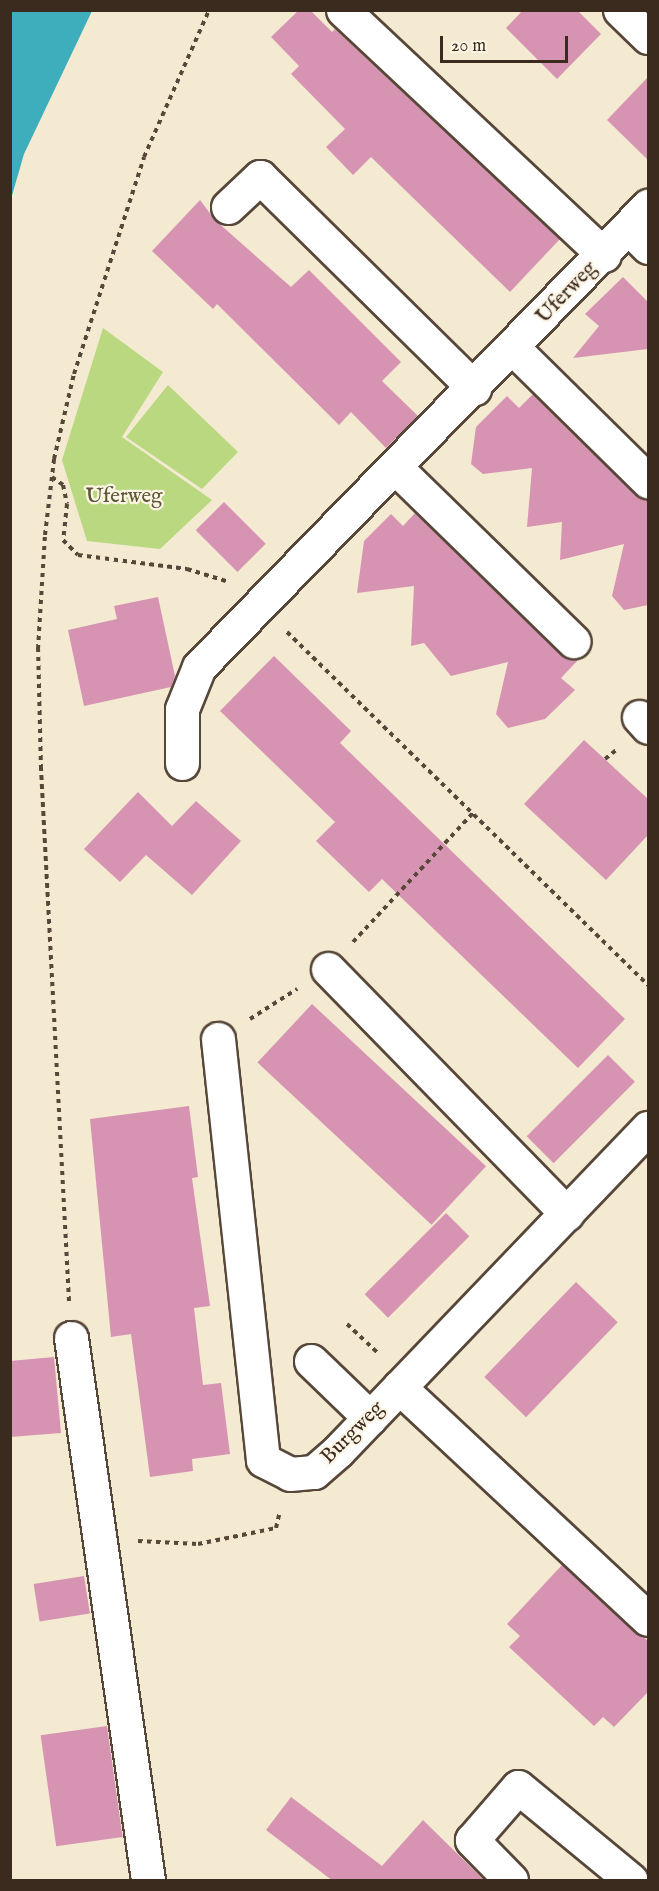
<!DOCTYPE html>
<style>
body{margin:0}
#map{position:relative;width:659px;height:1891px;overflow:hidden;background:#f3ead1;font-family:"IM FELL English",serif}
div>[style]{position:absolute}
.green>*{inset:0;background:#b9d880}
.water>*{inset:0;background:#3faebc}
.building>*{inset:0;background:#d794b2;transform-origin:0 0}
.path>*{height:4px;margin-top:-2px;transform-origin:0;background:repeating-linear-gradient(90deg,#574739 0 4.5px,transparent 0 9px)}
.roads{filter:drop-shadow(2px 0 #574739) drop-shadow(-2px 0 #574739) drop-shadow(0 2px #574739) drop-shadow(0 -2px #574739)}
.minor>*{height:33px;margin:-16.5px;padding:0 16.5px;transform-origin:16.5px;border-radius:16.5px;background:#fff}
span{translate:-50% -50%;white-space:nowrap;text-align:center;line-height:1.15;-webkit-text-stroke:4.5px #fcf5e5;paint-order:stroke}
.street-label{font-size:21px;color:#3b2a1e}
.park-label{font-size:21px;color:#5a5636}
.frame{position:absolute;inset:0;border:12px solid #3b2a1e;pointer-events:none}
.scale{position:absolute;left:440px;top:36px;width:128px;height:27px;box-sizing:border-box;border:3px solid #3b2a1e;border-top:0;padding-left:8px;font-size:18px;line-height:21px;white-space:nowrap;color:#3b2a1e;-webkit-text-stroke:4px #fcf5e5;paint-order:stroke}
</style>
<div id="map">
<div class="green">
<div style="clip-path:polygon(103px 328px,163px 372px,122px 437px,212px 500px,160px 549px,87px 541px,62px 460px)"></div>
<div style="clip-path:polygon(168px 385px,238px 452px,202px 489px,126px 437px)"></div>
</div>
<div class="water">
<div style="clip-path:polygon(11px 10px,92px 11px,24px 154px,11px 199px)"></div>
</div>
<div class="building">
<div style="clip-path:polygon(299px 10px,310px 10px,332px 32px,335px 29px,560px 239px,510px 292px,371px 157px,353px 175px,326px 147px,345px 129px,291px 74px,299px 66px,271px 37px)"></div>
<div style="clip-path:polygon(523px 10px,577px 10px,601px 34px,557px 79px,506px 28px)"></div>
<div style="clip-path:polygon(648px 77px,648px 160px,607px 120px)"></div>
<div style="clip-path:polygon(200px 200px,215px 220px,291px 287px,309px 270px,401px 362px,382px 381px,418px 416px,386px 448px,351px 412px,339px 425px,217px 304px,213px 309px,152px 251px)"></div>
<div style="clip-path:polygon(623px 277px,648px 302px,648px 349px,573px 358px,599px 326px,585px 314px)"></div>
<div style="clip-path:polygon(533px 394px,635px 494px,648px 499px,648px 605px,624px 610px,612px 596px,624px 544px,560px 560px,562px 522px,527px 527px,532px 468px,483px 474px,471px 464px,476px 427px,507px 396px,519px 408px)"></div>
<div style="left:224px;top:502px;width:59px;height:40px;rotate:45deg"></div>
<div style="clip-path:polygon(415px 513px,560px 654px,578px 660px,561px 678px,575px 690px,545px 719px,508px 728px,496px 714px,508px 662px,451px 676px,424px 643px,411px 646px,414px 586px,357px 593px,364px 541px,391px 514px,403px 526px)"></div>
<div style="clip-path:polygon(158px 597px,175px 676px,171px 687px,84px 706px,68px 630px,117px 619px,114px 606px)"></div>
<div style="clip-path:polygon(274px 656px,351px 731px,340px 743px,625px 1019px,578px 1068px,382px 879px,369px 892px,316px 841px,335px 822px,220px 711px)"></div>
<div style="clip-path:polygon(584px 740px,648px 799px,648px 835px,606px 880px,524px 804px)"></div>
<div style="clip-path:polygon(138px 792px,172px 826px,196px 801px,241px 841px,192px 895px,146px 855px,120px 882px,84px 849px)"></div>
<div style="left:312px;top:1004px;width:238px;height:80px;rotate:43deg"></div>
<div style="left:608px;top:1055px;width:38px;height:115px;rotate:45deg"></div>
<div style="clip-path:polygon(189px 1106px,198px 1177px,192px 1178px,210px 1306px,194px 1308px,203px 1385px,221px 1383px,230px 1454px,192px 1459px,193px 1471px,150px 1477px,131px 1334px,111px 1337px,90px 1119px)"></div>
<div style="left:446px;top:1213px;width:33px;height:115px;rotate:45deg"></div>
<div style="left:576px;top:1282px;width:58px;height:132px;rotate:44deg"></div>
<div style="clip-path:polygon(54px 1357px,61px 1433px,10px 1437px,10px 1361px)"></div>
<div style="clip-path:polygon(562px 1565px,648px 1641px,648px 1692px,614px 1727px,603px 1717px,594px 1726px,509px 1647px,520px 1636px,507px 1624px)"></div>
<div style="left:84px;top:1576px;width:38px;height:51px;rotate:81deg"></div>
<div style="left:107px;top:1726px;width:112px;height:67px;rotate:82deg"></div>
<div style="clip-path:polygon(291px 1797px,382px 1866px,423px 1820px,485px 1881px,333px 1881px,266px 1830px)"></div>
</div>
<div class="path">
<div style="left:52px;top:477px;width:14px;rotate:36deg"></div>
<div style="left:63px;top:485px;width:19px;rotate:78deg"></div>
<div style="left:67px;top:504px;width:36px;rotate:96deg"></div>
<div style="left:63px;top:540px;width:21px;rotate:45deg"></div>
<div style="left:78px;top:555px;width:110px;rotate:7.3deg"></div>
<div style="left:187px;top:569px;width:44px;rotate:17.2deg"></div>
<div style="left:287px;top:632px;width:505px;rotate:44.36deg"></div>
<div style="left:605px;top:759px;width:14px;rotate:-39deg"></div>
<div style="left:353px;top:942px;width:176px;rotate:-47.1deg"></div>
<div style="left:250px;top:1019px;width:56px;rotate:-32.6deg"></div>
<div style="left:69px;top:1301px;width:533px;rotate:-93.01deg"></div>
<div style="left:41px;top:769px;width:120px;rotate:-91.4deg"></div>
<div style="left:38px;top:649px;width:114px;rotate:-86.5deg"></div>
<div style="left:45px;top:535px;width:77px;rotate:-83.2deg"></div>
<div style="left:54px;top:459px;width:87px;rotate:-76.8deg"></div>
<div style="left:74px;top:374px;width:228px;rotate:-72.1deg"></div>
<div style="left:144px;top:157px;width:161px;rotate:-66.1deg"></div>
<div style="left:347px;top:1324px;width:44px;rotate:43.2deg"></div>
<div style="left:138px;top:1541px;width:60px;rotate:2.9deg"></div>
<div style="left:198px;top:1544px;width:80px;rotate:-11.6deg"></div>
<div style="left:276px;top:1528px;width:17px;rotate:-77deg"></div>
</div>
<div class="roads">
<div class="minor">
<div style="left:343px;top:10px;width:358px;rotate:43.2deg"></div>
<div style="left:620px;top:10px;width:39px;rotate:44deg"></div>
<div style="left:228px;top:207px;width:44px;rotate:-43.2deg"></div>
<div style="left:260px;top:177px;width:301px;rotate:44.6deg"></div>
<div style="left:629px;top:228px;width:27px;rotate:45deg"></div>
<div style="left:513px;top:348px;width:190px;rotate:44.6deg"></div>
<div style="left:396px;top:468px;width:248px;rotate:44.3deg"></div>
<div style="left:639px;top:717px;width:13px;rotate:48deg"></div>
<div style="left:182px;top:763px;width:54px;rotate:-90deg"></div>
<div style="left:182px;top:709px;width:45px;rotate:-68deg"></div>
<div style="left:199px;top:667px;width:644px;rotate:-45.76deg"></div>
<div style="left:328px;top:969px;width:342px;rotate:45.7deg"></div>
<div style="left:218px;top:1039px;width:423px;rotate:83.9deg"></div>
<div style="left:263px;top:1460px;width:30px;rotate:27deg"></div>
<div style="left:290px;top:1474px;width:24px;rotate:-5deg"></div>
<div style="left:314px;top:1472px;width:32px;rotate:-41deg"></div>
<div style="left:338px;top:1451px;width:448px;rotate:-46.2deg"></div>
<div style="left:71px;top:1338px;width:547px;rotate:81.91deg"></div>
<div style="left:311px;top:1361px;width:82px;rotate:44deg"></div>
<div style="left:399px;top:1387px;width:340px;rotate:43deg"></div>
<div style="left:511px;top:1880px;width:56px;rotate:-134.3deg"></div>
<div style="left:472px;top:1840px;width:70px;rotate:-49deg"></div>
<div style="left:518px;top:1787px;width:146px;rotate:39.5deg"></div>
</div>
</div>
<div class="street-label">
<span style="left:567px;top:293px;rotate:-46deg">Uferweg</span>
<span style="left:353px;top:1433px;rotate:-45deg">Burgweg</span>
</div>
<div class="park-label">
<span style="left:124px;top:497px">Uferweg</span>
</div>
<div class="frame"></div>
<div class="scale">20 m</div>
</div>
